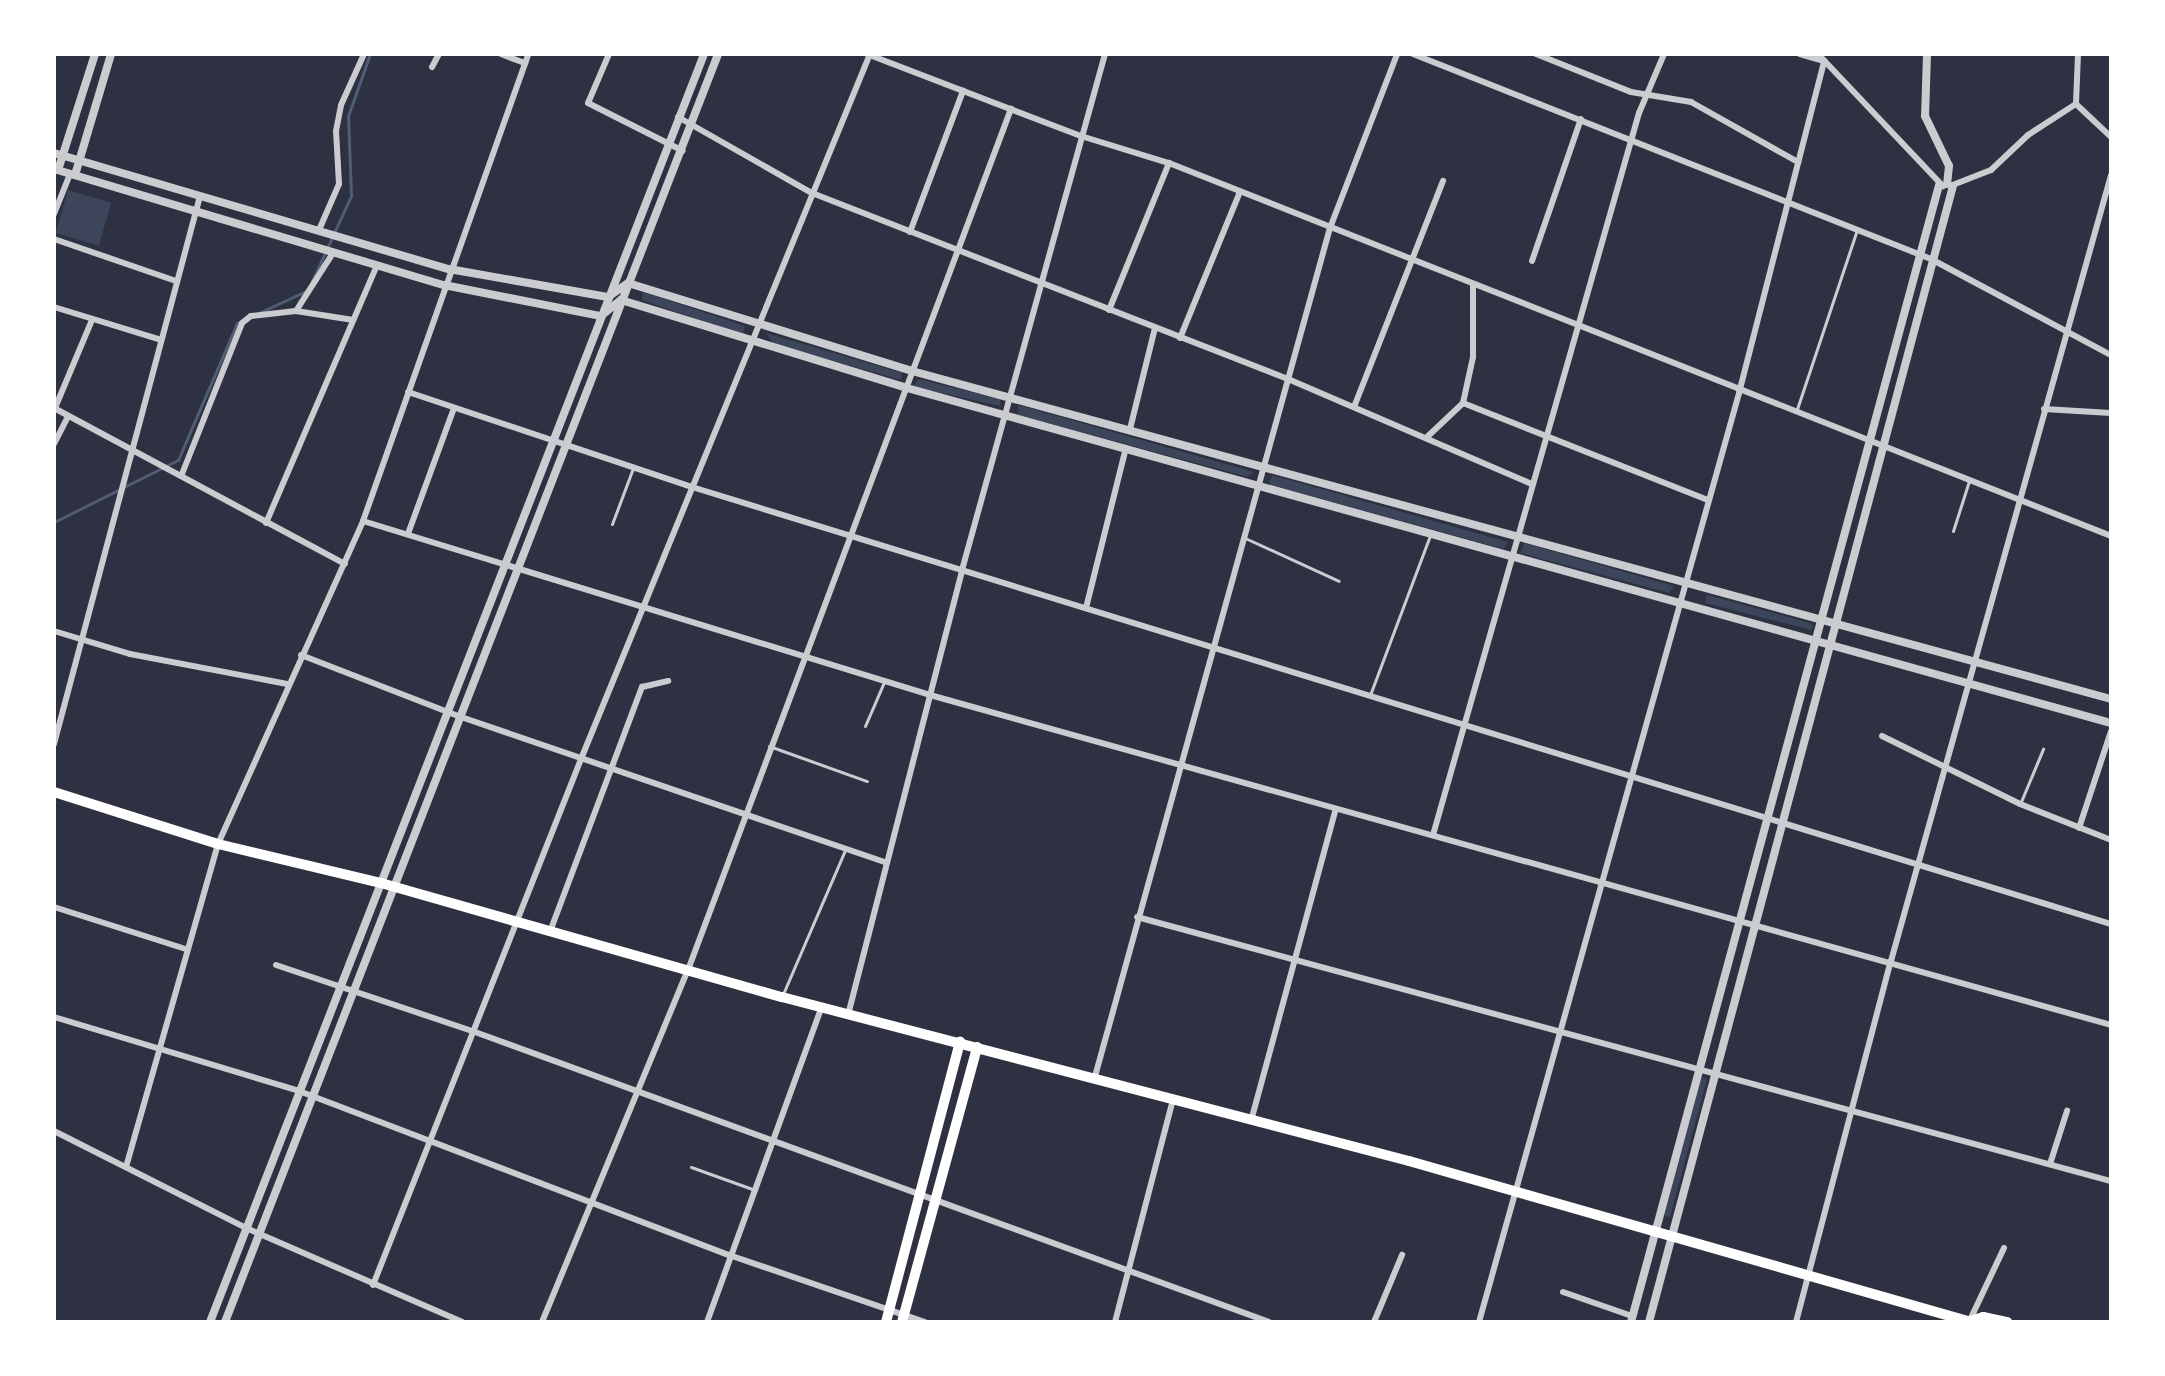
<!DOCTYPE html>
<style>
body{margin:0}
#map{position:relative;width:2165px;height:1376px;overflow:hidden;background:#2d3142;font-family:Georgia,serif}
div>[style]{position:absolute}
.green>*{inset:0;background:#3c4559;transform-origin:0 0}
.stream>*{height:3px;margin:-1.5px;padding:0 1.5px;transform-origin:1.5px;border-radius:1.5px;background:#4f5d75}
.service>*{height:3px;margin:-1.5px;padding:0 1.5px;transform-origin:1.5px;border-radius:1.5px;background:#caccd0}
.minor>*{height:6px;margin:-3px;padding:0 3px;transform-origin:3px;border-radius:3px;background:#caccd0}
.tertiary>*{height:8px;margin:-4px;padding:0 4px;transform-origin:4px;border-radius:4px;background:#caccd0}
.primary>*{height:10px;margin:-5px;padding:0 5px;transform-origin:5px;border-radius:5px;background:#fff}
.trunk>*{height:10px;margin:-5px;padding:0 5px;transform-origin:5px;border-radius:5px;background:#fff}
span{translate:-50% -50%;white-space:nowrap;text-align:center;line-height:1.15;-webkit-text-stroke:8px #fff;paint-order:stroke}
.frame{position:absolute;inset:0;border:56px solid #fff;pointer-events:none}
</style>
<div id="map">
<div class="green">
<div style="left:68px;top:190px;width:45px;height:45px;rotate:16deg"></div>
<div style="clip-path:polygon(643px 292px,745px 326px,743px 335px,642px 300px)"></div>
<div style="clip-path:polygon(766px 333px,902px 373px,901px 380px,774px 344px)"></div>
<div style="clip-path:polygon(918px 379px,1000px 399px,1000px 406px,914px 387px)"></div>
<div style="clip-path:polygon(1018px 405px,1254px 472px,1248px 477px,1018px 415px)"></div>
<div style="clip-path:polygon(1272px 475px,1508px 542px,1504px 549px,1268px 484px)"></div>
<div style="clip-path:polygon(1524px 543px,1674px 586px,1669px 593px,1520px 553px)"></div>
<div style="clip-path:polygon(1707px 595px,1810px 623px,1813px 626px,1811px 630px,1705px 603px)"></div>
<div style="left:1707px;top:1079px;width:143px;height:6px;rotate:105deg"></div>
</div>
<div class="stream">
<div style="left:312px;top:281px;width:94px;rotate:-65.4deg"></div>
<div style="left:351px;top:196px;width:80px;rotate:-92.1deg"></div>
<div style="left:348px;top:116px;width:66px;rotate:-70.5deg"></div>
<div style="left:54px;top:522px;width:139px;rotate:-26.6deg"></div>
<div style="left:178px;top:460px;width:149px;rotate:-66.7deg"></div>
<div style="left:237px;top:323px;width:76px;rotate:-24.9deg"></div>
</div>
<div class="service">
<div style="left:1797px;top:409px;width:189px;rotate:-71.5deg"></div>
<div style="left:612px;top:524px;width:60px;rotate:-69.4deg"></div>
<div style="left:1953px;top:531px;width:52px;rotate:-72.3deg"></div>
<div style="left:1245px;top:538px;width:103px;rotate:24.6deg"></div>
<div style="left:1370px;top:695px;width:171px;rotate:-69.4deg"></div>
<div style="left:865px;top:726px;width:48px;rotate:-66.6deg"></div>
<div style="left:769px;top:746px;width:104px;rotate:19.7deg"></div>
<div style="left:2020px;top:804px;width:60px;rotate:-67.3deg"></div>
<div style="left:783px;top:994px;width:157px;rotate:-66.7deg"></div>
<div style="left:691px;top:1167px;width:68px;rotate:19.8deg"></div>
</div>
<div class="minor">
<div style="left:501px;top:54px;width:26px;rotate:21deg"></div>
<div style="left:609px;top:54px;width:53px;rotate:113.2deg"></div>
<div style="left:588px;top:103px;width:106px;rotate:26.8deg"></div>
<div style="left:867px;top:54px;width:229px;rotate:21deg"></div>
<div style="left:1081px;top:136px;width:92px;rotate:17.1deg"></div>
<div style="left:1169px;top:163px;width:1013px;rotate:21.6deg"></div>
<div style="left:1413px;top:54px;width:557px;rotate:21.59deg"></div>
<div style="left:1931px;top:259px;width:204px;rotate:28.1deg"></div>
<div style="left:1536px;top:54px;width:102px;rotate:21.8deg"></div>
<div style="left:1631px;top:92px;width:61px;rotate:9.5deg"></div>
<div style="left:1691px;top:102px;width:123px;rotate:29.3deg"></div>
<div style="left:1818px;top:54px;width:182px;rotate:46.6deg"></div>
<div style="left:432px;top:67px;width:15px;rotate:-62deg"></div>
<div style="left:2076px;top:104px;width:50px;rotate:-87.7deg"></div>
<div style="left:678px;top:117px;width:154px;rotate:29.6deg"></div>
<div style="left:812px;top:193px;width:511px;rotate:21.34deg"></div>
<div style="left:1288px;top:379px;width:266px;rotate:23.3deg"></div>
<div style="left:1950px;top:186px;width:44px;rotate:-21.3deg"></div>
<div style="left:1991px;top:170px;width:51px;rotate:-43.4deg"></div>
<div style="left:2028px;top:135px;width:57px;rotate:-32.9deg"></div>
<div style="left:2076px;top:104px;width:48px;rotate:43.3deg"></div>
<div style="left:54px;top:214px;width:43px;rotate:-68.2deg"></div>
<div style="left:319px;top:230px;width:50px;rotate:-66.5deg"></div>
<div style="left:339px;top:184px;width:53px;rotate:-93.2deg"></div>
<div style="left:336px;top:131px;width:26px;rotate:-79deg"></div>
<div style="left:341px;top:105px;width:56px;rotate:-65.7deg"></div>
<div style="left:910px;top:232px;width:151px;rotate:-69.4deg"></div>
<div style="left:54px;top:239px;width:129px;rotate:19deg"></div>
<div style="left:1532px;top:261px;width:150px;rotate:-71deg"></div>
<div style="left:54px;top:307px;width:112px;rotate:17.1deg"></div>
<div style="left:1109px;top:310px;width:159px;rotate:-67.8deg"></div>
<div style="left:296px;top:311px;width:58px;rotate:9deg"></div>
<div style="left:1180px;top:338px;width:158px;rotate:-67.7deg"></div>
<div style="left:408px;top:392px;width:299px;rotate:18.5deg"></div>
<div style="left:692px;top:487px;width:1485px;rotate:17.12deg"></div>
<div style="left:1463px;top:403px;width:264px;rotate:21.6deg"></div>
<div style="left:1354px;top:407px;width:243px;rotate:-68.5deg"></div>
<div style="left:54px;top:408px;width:330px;rotate:28.2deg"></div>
<div style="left:55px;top:408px;width:95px;rotate:-67.2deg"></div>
<div style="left:2044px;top:409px;width:67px;rotate:3.4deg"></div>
<div style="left:1130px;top:429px;width:104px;rotate:-76.1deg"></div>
<div style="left:1426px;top:438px;width:51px;rotate:-43.4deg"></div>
<div style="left:1463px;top:403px;width:47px;rotate:-77.7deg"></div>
<div style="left:1473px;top:357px;width:71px;rotate:-90deg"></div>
<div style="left:54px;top:444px;width:31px;rotate:-63deg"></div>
<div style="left:182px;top:474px;width:162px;rotate:-68.3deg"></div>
<div style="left:242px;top:323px;width:11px;rotate:-38deg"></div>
<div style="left:251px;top:316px;width:45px;rotate:-6.3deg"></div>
<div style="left:296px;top:311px;width:69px;rotate:-57.5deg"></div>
<div style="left:363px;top:521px;width:593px;rotate:17.06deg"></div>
<div style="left:930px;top:695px;width:1226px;rotate:15.61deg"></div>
<div style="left:266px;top:523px;width:281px;rotate:-66.7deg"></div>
<div style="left:409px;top:531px;width:131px;rotate:-69.9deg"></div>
<div style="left:1086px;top:608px;width:165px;rotate:-76deg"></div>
<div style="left:54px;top:631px;width:79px;rotate:16.8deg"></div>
<div style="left:130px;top:654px;width:160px;rotate:10.8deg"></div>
<div style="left:301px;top:655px;width:172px;rotate:21.2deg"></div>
<div style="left:461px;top:717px;width:450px;rotate:18.9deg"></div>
<div style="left:1882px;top:736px;width:154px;rotate:26.2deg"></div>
<div style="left:2020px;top:804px;width:98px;rotate:21.6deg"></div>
<div style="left:54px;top:744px;width:567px;rotate:-75.08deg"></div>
<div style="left:2079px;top:828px;width:102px;rotate:-71.7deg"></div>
<div style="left:1433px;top:835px;width:751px;rotate:-74.08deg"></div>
<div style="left:1639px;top:113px;width:64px;rotate:-67deg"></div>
<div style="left:54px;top:907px;width:139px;rotate:17.7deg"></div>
<div style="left:1137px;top:917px;width:1009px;rotate:15.17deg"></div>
<div style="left:551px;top:929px;width:259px;rotate:-69.4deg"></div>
<div style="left:642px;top:687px;width:27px;rotate:-13deg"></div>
<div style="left:276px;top:965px;width:210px;rotate:18.6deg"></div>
<div style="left:475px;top:1032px;width:845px;rotate:20.06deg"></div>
<div style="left:848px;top:1015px;width:459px;rotate:-75.6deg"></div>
<div style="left:962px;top:570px;width:535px;rotate:-74.51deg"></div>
<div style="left:54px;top:1017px;width:256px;rotate:16.8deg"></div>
<div style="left:299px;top:1091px;width:463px;rotate:20.9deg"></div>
<div style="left:732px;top:1256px;width:204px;rotate:18.9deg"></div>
<div style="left:1094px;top:1080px;width:884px;rotate:-74.52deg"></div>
<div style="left:1330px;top:228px;width:186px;rotate:-68.9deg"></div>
<div style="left:1251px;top:1121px;width:323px;rotate:-74.8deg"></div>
<div style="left:54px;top:1131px;width:215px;rotate:26.8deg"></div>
<div style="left:246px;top:1228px;width:236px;rotate:23.5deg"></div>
<div style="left:2050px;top:1164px;width:56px;rotate:-72.2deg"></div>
<div style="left:126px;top:1167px;width:336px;rotate:-74.1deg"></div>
<div style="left:218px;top:844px;width:354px;rotate:-65.8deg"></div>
<div style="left:363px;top:521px;width:495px;rotate:-70.5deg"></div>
<div style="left:373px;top:1285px;width:566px;rotate:-68.42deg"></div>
<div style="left:581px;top:759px;width:762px;rotate:-67.71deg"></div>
<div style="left:1563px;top:1292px;width:73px;rotate:19.2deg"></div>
<div style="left:542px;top:1322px;width:381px;rotate:-67.5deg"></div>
<div style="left:688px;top:970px;width:920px;rotate:-69.44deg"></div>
<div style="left:707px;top:1322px;width:334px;rotate:-70deg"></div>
<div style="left:1115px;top:1322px;width:229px;rotate:-75.4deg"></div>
<div style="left:1374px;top:1322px;width:73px;rotate:-67.3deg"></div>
<div style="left:1479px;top:1322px;width:965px;rotate:-74.36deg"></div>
<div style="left:1739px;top:393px;width:343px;rotate:-75.6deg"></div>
<div style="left:1824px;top:61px;width:25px;rotate:-164deg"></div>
<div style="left:1796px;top:1322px;width:373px;rotate:-75.3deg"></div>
<div style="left:1891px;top:961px;width:816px;rotate:-74.36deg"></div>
<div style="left:1969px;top:1322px;width:82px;rotate:-64.7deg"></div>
</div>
<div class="tertiary">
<div style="left:1927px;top:54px;width:62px;rotate:91.8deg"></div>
<div style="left:1925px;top:116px;width:55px;rotate:64.4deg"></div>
<div style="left:1949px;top:166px;width:18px;rotate:96deg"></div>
<div style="left:54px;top:153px;width:412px;rotate:16.4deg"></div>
<div style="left:449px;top:269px;width:161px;rotate:10deg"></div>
<div style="left:608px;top:297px;width:24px;rotate:-35deg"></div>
<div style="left:628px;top:283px;width:297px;rotate:17.2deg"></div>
<div style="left:912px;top:371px;width:1243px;rotate:15.3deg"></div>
<div style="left:54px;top:169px;width:407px;rotate:16.6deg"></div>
<div style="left:444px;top:285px;width:160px;rotate:11.2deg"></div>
<div style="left:601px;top:316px;width:26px;rotate:-39deg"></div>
<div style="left:621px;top:300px;width:299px;rotate:17.1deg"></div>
<div style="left:907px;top:388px;width:1250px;rotate:15.55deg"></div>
<div style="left:58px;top:170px;width:122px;rotate:-72.3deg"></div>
<div style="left:75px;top:175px;width:126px;rotate:-73.4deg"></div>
<div style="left:210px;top:1322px;width:1361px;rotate:-68.71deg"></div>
<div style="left:225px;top:1322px;width:1360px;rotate:-68.75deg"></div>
<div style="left:1631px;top:1322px;width:1178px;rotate:-74.84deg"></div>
<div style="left:1649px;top:1322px;width:1176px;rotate:-75.02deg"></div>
</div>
<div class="primary">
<div style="left:886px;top:1322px;width:290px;rotate:-75.2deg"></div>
<div style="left:902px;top:1322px;width:285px;rotate:-74.7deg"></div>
</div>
<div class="trunk">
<div style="left:54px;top:792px;width:172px;rotate:17.6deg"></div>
<div style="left:218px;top:844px;width:168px;rotate:13.5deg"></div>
<div style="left:381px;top:883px;width:417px;rotate:15.9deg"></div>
<div style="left:782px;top:997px;width:648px;rotate:14.66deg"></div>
<div style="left:1409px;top:1161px;width:585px;rotate:15.99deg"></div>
<div style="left:1970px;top:1321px;width:14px;rotate:-17deg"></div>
<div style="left:1983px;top:1317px;width:25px;rotate:12deg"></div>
</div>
<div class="frame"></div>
</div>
